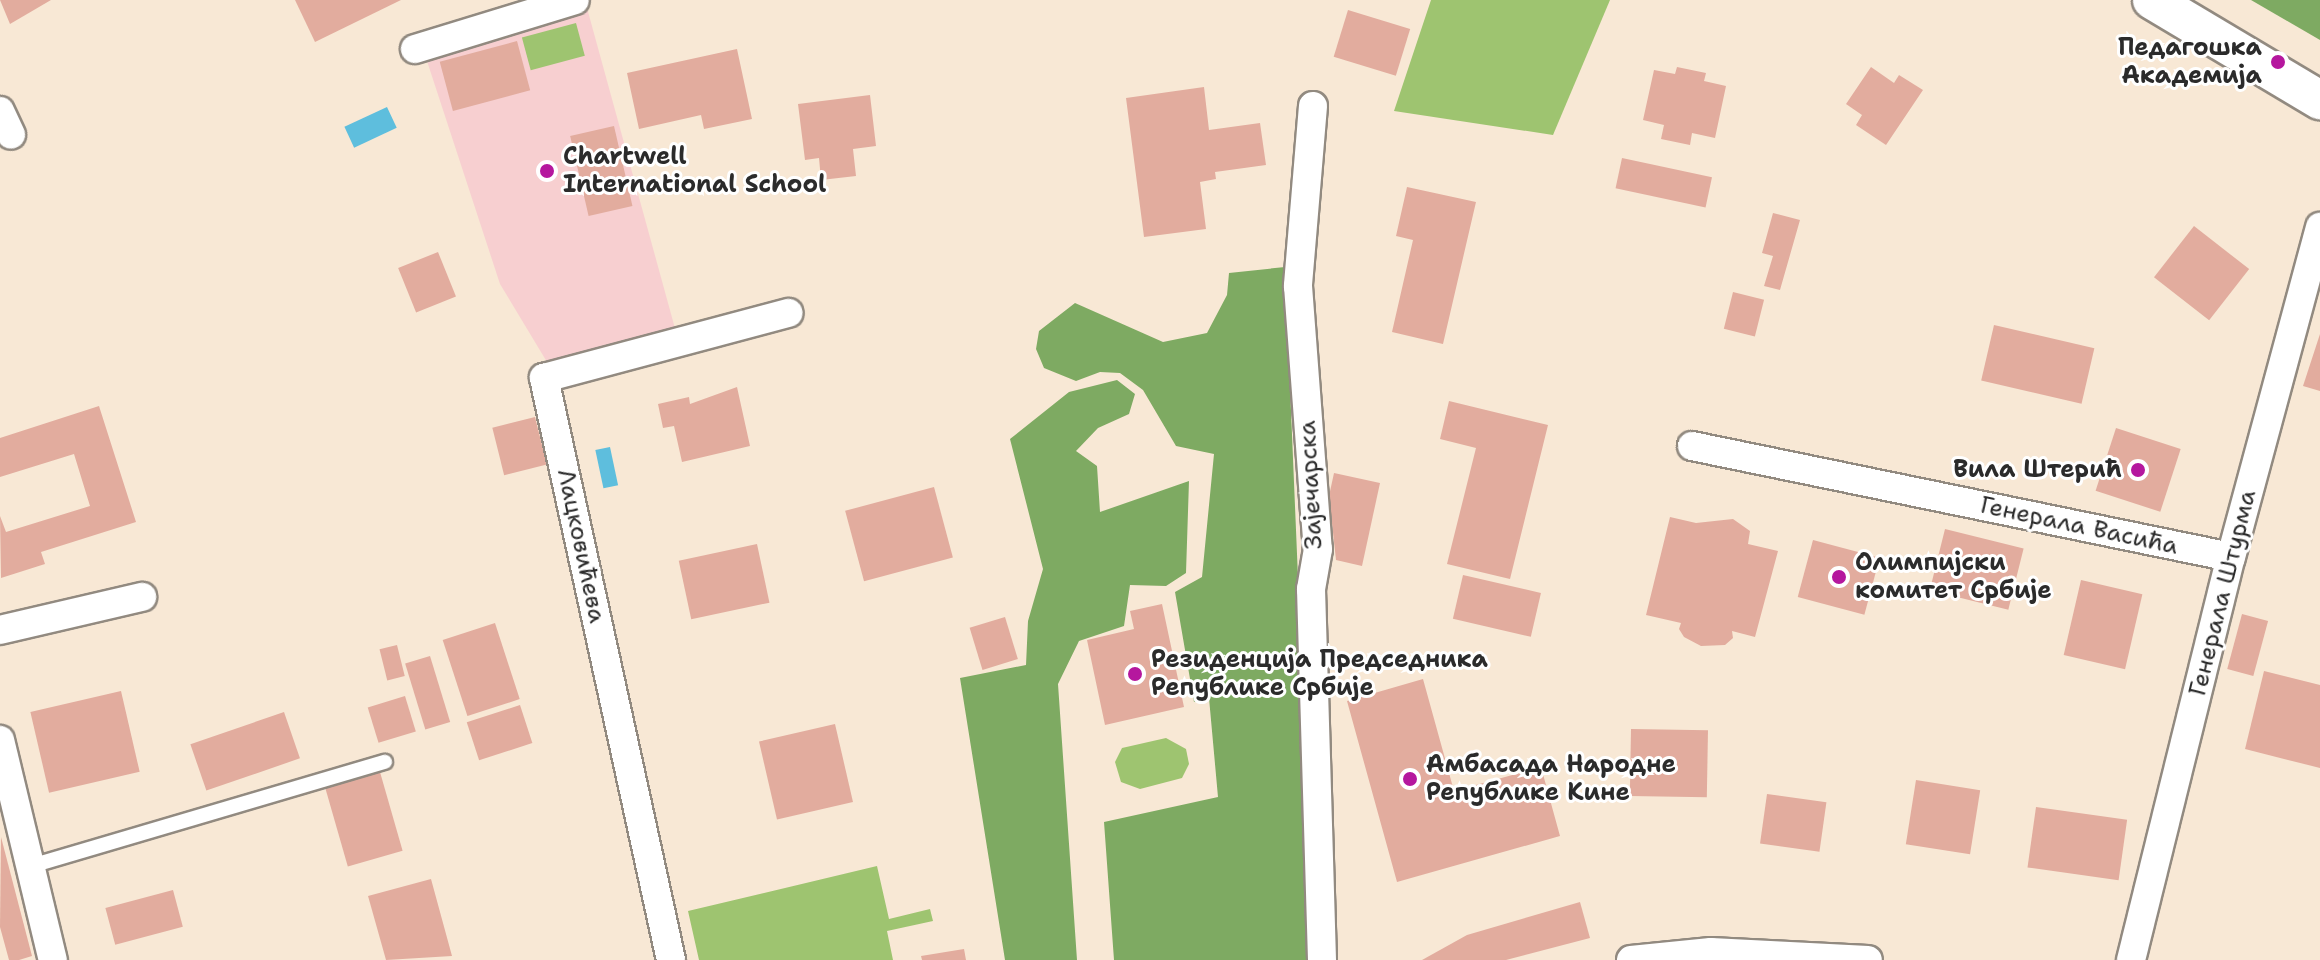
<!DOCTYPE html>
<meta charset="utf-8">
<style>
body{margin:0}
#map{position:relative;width:2320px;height:960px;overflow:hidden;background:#f8e8d5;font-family:"Shantell Sans",sans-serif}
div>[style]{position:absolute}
.built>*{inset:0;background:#f7cfd0}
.green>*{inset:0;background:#9ec470;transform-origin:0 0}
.forest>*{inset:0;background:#7eaa62}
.water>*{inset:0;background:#5ebedd;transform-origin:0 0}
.building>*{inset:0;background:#e2ac9e;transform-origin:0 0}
.roads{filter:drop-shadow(2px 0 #928a80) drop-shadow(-2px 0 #928a80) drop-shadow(0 2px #928a80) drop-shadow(0 -2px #928a80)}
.service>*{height:14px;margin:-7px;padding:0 7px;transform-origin:7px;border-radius:7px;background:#fff}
.minor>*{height:28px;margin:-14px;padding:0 14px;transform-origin:14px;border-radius:14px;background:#fff}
.secondary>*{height:38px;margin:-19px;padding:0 19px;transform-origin:19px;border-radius:19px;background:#fff}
.dots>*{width:22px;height:22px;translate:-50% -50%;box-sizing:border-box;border:4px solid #fff;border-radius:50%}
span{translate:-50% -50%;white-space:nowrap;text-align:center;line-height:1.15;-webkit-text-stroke:6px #fff;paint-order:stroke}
.poi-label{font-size:24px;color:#2b2b2b;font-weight:700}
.right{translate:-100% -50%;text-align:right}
.left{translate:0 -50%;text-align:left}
.street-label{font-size:24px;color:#2b2b2b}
</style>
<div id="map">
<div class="built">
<div style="clip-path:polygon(587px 8px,676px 332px,547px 362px,500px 284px,426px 58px)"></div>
</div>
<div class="green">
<div style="clip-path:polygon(1431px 0,1610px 0,1553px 135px,1394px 111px)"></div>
<div style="left:576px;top:23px;width:34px;height:56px;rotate:75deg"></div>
<div style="clip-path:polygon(1166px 738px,1186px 749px,1189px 764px,1182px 778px,1140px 789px,1121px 782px,1115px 762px,1122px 748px)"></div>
<div style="clip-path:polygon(877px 866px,889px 919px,930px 909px,933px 921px,887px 931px,893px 960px,699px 960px,688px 911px)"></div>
</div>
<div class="forest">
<div style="clip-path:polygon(2251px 0,2320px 0,2320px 40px)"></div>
<div style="clip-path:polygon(1285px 267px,1314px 960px,1114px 960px,1104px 822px,1218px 797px,1209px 698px,1194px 702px,1175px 592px,1202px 577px,1214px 454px,1176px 446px,1143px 390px,1120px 373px,1100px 372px,1076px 381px,1044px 368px,1036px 349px,1039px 331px,1075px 303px,1163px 342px,1207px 333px,1227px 295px,1229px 273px)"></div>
<div style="clip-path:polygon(1117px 380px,1135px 394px,1129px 414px,1098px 428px,1076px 451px,1097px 466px,1100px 512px,1189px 481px,1186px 573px,1166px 586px,1130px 585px,1124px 626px,1079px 641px,1058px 684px,1077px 960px,1005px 960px,960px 678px,1026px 665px,1028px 621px,1043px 569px,1010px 439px,1069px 392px)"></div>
</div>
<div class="water">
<div style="left:387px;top:107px;width:23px;height:47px;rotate:65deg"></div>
<div style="left:610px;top:447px;width:39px;height:15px;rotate:78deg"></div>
</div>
<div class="building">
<div style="clip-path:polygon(0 0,51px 0,10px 24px)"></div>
<div style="clip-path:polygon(295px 0,401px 0,315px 42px)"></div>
<div style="left:1348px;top:10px;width:65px;height:49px;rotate:17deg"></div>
<div style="left:517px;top:41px;width:51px;height:80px;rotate:75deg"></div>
<div style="clip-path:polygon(737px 49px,752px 119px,704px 129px,701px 115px,639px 129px,627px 73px)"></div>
<div style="clip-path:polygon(1677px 67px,1706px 73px,1704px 81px,1726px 86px,1715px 138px,1692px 133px,1690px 145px,1661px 139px,1664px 125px,1643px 120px,1654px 70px,1675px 74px)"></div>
<div style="clip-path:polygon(1871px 67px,1894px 83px,1899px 75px,1923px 90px,1886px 145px,1856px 125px,1862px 115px,1846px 104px)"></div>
<div style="clip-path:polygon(1204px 87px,1209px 130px,1260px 123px,1266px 165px,1215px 172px,1216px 179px,1200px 182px,1206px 229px,1144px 237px,1126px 98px)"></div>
<div style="clip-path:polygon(870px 95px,876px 146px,853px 149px,856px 176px,821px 180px,819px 158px,805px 160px,798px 104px)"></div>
<div style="left:614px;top:126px;width:82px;height:45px;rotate:77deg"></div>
<div style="left:1622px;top:158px;width:92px;height:31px;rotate:12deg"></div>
<div style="clip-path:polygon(1407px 187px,1476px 202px,1443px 344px,1392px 332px,1413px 240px,1396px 236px)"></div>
<div style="clip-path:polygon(1773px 213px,1800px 220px,1780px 290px,1764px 286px,1773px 256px,1762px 253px)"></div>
<div style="left:2194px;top:226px;width:70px;height:65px;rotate:38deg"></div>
<div style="left:438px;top:252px;width:48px;height:43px;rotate:68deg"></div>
<div style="left:1733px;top:292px;width:32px;height:38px;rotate:14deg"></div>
<div style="left:1994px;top:325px;width:103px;height:57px;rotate:13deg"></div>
<div style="clip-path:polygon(2320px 334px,2320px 391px,2303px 386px)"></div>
<div style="clip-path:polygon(737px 387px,750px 446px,682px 462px,674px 426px,663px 428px,658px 404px,689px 397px,690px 404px)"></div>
<div style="clip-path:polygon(1449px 401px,1548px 425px,1510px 579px,1447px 564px,1476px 448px,1440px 439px)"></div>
<div style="clip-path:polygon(99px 406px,136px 522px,41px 552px,45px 564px,1px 578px,0 516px,6px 532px,90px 506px,74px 454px,0 477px,0 438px)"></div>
<div style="left:535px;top:417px;width:49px;height:44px;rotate:76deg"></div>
<div style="left:2116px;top:428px;width:68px;height:66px;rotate:18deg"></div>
<div style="clip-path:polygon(1334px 473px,1380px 483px,1362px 566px,1336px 560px,1329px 496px)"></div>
<div style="left:934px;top:487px;width:73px;height:92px;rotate:75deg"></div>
<div style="clip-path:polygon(1670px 517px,1696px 523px,1733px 519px,1750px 531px,1748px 544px,1778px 551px,1755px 637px,1732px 631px,1733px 638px,1725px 645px,1701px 646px,1684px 637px,1679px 629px,1681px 623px,1646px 615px)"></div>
<div style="left:1945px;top:529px;width:81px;height:63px;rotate:14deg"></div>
<div style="left:1813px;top:540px;width:69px;height:59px;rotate:15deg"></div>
<div style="left:757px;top:544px;width:60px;height:80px;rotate:78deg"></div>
<div style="left:1463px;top:575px;width:80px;height:45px;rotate:13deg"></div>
<div style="left:2081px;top:580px;width:63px;height:77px;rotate:13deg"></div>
<div style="clip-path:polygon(1162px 604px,1184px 707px,1105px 725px,1087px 640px,1134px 629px,1130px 611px)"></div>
<div style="left:2242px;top:614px;width:27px;height:57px;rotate:15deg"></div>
<div style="left:1005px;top:617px;width:44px;height:37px;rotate:73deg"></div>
<div style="left:495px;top:623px;width:80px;height:55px;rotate:72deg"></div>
<div style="left:397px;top:645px;width:32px;height:18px;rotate:76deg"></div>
<div style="left:430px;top:656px;width:69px;height:26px;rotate:73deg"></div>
<div style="clip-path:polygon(2264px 671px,2320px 685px,2320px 768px,2245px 749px)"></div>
<div style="clip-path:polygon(1423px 679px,1454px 791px,1541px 767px,1560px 836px,1397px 882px,1347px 701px)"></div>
<div style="left:121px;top:691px;width:83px;height:93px;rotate:77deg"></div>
<div style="left:405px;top:696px;width:37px;height:39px;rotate:73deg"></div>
<div style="left:520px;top:705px;width:40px;height:56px;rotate:72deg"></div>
<div style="left:284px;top:712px;width:49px;height:99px;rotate:71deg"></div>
<div style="left:835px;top:724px;width:80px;height:78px;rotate:77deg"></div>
<div style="left:1631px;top:729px;width:77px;height:67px;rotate:1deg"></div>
<div style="left:380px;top:772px;width:82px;height:57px;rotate:74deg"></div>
<div style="left:1916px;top:780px;width:65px;height:65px;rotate:9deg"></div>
<div style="left:1767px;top:794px;width:60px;height:50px;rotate:8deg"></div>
<div style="left:2036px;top:807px;width:92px;height:61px;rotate:8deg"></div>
<div style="clip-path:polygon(1px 837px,32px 956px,19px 960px,9px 960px,0 927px)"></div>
<div style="clip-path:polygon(431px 879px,452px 956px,386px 960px,368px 896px)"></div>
<div style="left:173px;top:890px;width:38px;height:70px;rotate:75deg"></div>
<div style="clip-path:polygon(1580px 902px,1590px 938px,1506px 960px,1422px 960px,1467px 935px)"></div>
<div style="clip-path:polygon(964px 949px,966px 960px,922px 960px,921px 956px)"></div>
</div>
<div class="roads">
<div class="service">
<div style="left:31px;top:866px;width:369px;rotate:-16.4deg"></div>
</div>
<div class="minor">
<div style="left:415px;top:49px;width:167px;rotate:-17deg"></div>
<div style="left:1313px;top:106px;width:181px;rotate:94.8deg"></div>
<div style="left:1298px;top:286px;width:264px;rotate:85.7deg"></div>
<div style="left:1318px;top:549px;width:41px;rotate:99.9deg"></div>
<div style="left:1311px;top:589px;width:371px;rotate:88.3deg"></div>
<div style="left:0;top:111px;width:26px;rotate:65deg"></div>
<div style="left:1692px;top:446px;width:550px;rotate:11.64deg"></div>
<div style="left:0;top:630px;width:146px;rotate:-13.1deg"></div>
<div style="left:0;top:740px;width:226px;rotate:76.5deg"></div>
<div style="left:671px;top:960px;width:596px;rotate:-102.31deg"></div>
<div style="left:544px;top:378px;width:253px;rotate:-14.9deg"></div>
<div style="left:1631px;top:960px;width:80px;rotate:-5.7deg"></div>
<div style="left:1711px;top:952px;width:157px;rotate:2.9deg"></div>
<div style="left:2131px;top:960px;width:415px;rotate:-76.1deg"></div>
<div style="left:2231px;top:557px;width:342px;rotate:-74.9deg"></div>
</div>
<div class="secondary">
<div style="left:2152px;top:0;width:196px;rotate:30.8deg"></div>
</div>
</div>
<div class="dots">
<div style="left:2278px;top:62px;background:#b5179e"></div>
<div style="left:547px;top:171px;background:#b5179e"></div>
<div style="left:2138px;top:470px;background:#b5179e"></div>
<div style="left:1839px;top:577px;background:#b5179e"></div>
<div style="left:1135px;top:674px;background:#b5179e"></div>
<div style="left:1410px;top:779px;background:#b5179e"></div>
</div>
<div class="poi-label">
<span class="right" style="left:2262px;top:62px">Педагошка<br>Академија</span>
<span class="left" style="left:563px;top:171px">Chartwell<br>International School</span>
<span class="right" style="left:2122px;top:470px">Вила Штерић</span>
<span class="left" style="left:1855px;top:577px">Олимпијски<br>комитет Србије</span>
<span class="left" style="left:1151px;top:674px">Резиденција Председника<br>Републике Србије</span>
<span class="left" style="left:1426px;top:779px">Амбасада Народне<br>Републике Кине</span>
</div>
<div class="street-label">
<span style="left:1311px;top:485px;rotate:-93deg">Зајечарска</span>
<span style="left:2079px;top:526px;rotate:12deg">Генерала Васића</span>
<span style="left:581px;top:546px;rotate:78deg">Лацковићева</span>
<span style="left:2223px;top:593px;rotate:-76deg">Генерала Штурма</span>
</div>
</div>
